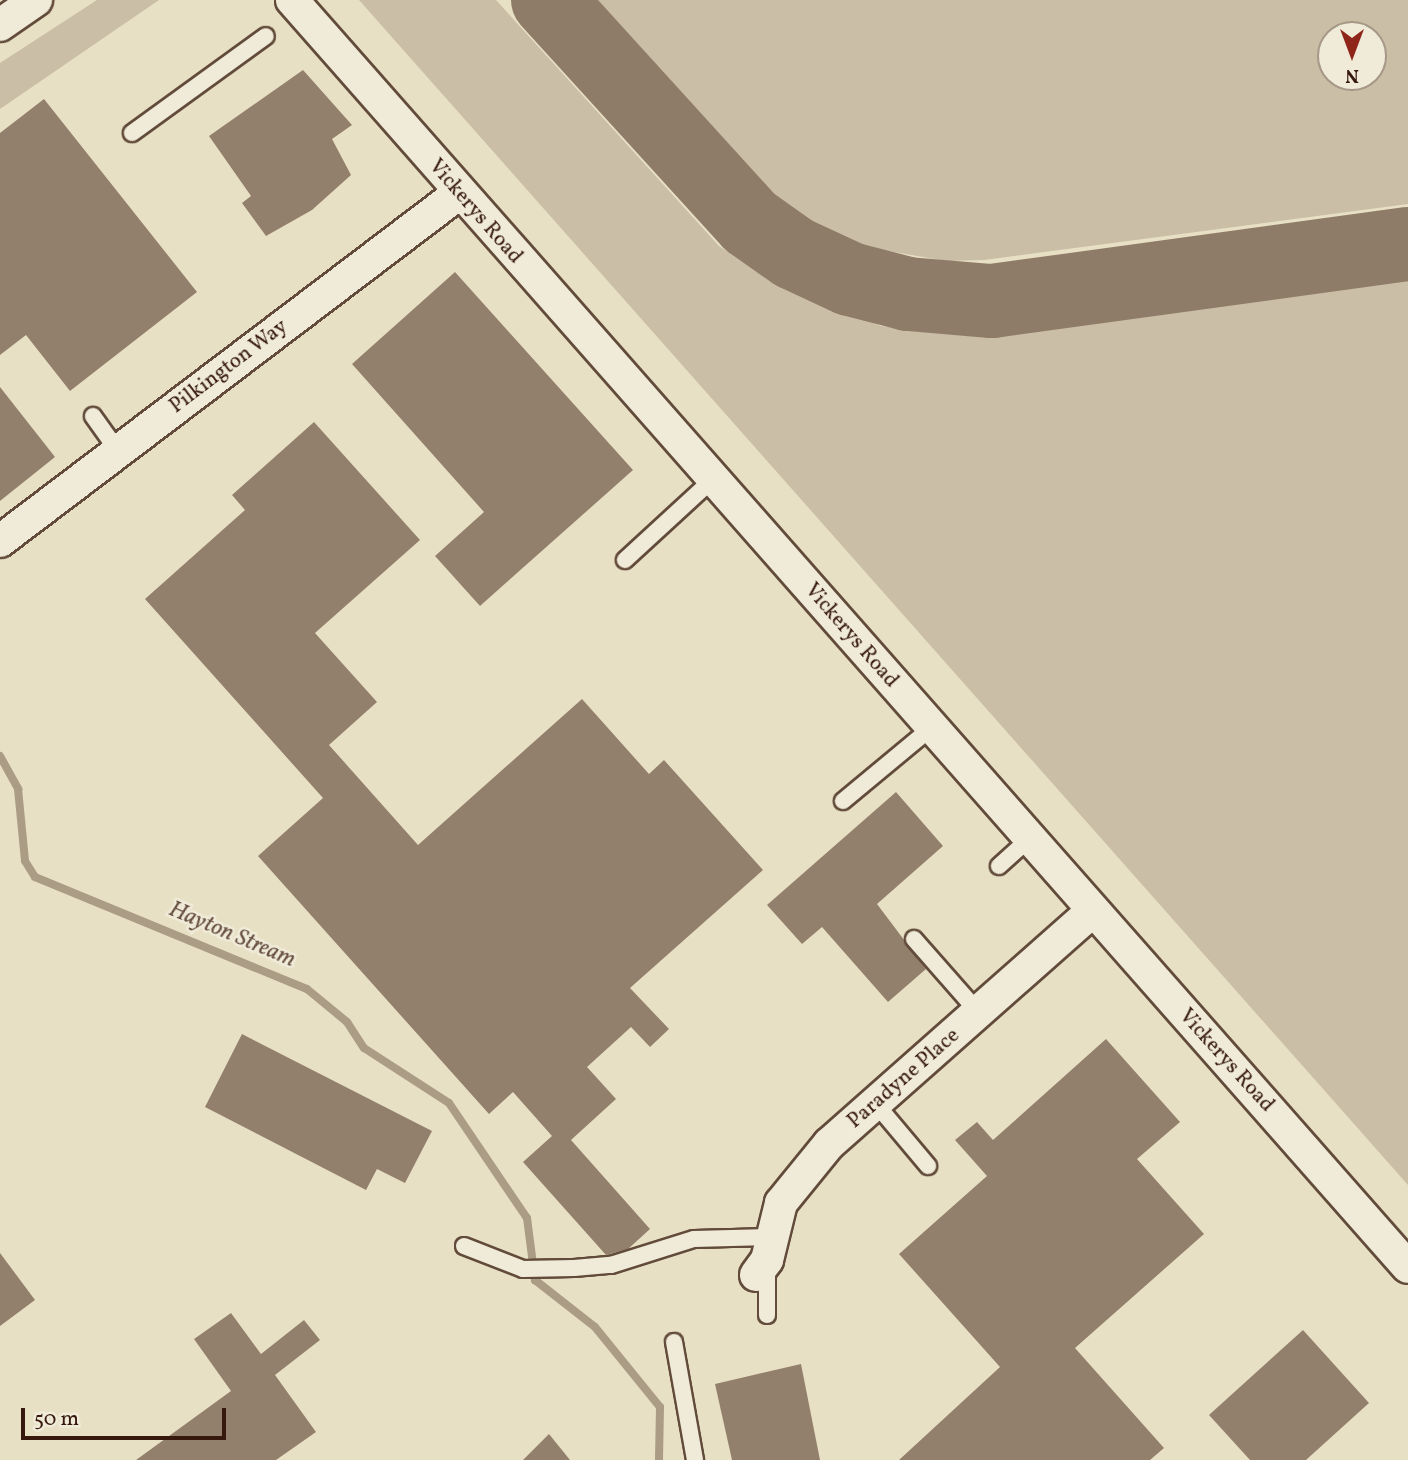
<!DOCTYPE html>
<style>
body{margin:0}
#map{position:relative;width:1408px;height:1460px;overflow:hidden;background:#e8e0c5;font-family:Vollkorn,serif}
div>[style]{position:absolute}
.green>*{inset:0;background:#cabea6}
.stream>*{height:8px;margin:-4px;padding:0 4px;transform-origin:4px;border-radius:4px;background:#ab9c86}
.taxiway>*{height:74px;margin:-37px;padding:0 37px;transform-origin:37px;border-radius:37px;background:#8f7c68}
.building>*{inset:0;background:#93806c}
.roads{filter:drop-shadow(2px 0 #624b3a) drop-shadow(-2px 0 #624b3a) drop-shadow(0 2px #624b3a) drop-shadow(0 -2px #624b3a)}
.lane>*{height:16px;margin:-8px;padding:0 8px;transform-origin:8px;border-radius:8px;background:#f0ebd9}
.street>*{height:32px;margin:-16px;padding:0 16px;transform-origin:16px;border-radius:16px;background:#f0ebd9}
span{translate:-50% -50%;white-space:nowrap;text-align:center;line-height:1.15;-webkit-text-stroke:5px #f0ebd9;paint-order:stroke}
.street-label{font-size:21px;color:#36190c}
.water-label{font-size:23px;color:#654d3d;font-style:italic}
.north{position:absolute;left:1317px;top:21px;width:70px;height:70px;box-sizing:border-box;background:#f0ebd9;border:2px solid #a69787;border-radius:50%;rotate:180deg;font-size:19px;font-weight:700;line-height:28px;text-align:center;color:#36190c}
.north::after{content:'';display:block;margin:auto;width:24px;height:32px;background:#8f2418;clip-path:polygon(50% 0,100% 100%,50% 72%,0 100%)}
.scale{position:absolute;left:21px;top:1408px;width:205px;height:32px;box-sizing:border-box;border:4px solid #36190c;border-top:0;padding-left:9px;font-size:21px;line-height:24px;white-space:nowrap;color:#36190c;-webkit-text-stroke:5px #f0ebd9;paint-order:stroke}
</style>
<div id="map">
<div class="green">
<div style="clip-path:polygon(97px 0,159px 0,0 109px,0 63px)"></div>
<div style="clip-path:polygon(359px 0,496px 0,719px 246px,791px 291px,881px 326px,977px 334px,1408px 276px,1408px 1185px)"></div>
<div style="clip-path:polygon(evenodd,593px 0,1408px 0,1408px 204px,984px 260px,946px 261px,871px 248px,801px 216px,752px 176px,593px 0,1331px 35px,1373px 35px,1373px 77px,1331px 77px,1331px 35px)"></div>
</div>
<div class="stream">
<div style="left:0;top:756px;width:38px;rotate:61deg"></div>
<div style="left:18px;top:789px;width:72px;rotate:84.4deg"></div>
<div style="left:25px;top:861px;width:19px;rotate:58deg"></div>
<div style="left:35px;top:877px;width:294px;rotate:22.4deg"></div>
<div style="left:307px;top:989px;width:52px;rotate:39.5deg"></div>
<div style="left:347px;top:1022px;width:31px;rotate:57deg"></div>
<div style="left:364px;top:1048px;width:101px;rotate:32.9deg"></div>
<div style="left:449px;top:1103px;width:139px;rotate:55.9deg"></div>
<div style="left:527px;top:1218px;width:63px;rotate:82.6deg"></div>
<div style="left:535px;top:1280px;width:76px;rotate:38.1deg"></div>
<div style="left:595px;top:1327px;width:103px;rotate:50.9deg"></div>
<div style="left:660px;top:1407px;width:53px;rotate:91.1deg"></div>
</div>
<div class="taxiway">
<div style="left:548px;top:0;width:300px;rotate:47.7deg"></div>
<div style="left:750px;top:222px;width:54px;rotate:35.2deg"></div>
<div style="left:794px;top:253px;width:62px;rotate:24.9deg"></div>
<div style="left:850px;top:279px;width:60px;rotate:14.5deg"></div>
<div style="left:908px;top:294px;width:84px;rotate:4.8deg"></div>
<div style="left:992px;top:301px;width:420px;rotate:-7.8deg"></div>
</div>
<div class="building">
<div style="clip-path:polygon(303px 70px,352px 125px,332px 139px,351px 175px,312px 210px,266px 236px,242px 203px,251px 196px,209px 136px)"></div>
<div style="clip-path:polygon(44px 99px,197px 292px,70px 391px,26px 335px,0 355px,0 133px)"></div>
<div style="clip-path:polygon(455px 272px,633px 470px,480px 606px,435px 556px,484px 512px,352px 364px)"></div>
<div style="clip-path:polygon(0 387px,55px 457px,0 501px)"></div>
<div style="clip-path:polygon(314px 422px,420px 540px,315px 633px,377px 702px,329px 745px,418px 845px,582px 699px,649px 774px,664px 760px,763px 870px,630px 988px,669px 1029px,650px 1047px,631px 1027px,587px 1067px,616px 1099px,571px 1140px,650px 1229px,628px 1249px,606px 1255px,523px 1162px,552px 1136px,513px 1092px,489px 1114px,258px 856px,323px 798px,145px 599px,245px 510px,232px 495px)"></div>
<div style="clip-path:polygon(896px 792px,943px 846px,877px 904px,926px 969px,888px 1002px,822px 927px,802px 944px,767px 905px)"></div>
<div style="clip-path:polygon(242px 1034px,432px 1131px,405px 1183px,377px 1169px,366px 1190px,205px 1107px)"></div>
<div style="clip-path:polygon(1106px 1039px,1180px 1122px,1137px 1159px,1204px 1234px,1075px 1348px,1164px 1448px,1150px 1460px,899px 1460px,1000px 1367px,899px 1254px,987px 1176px,955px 1140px,977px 1122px,993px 1140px)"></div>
<div style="clip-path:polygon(0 1253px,35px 1300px,0 1326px)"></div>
<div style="clip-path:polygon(231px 1313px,261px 1354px,304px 1320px,320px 1340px,275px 1375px,316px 1432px,276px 1460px,136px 1460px,231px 1391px,194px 1339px)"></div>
<div style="clip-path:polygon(1303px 1330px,1369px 1403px,1306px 1460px,1250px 1460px,1209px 1415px)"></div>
<div style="clip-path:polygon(801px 1364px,820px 1460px,732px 1460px,715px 1384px)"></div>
<div style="clip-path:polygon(549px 1434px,570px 1460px,523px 1460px)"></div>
</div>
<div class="roads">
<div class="lane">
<div style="left:132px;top:133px;width:165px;rotate:-35.9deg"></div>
<div style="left:93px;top:416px;width:43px;rotate:54.5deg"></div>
<div style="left:625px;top:560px;width:120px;rotate:-42.6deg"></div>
<div style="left:843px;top:801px;width:114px;rotate:-39.7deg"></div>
<div style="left:999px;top:866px;width:40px;rotate:-42deg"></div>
<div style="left:914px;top:939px;width:98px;rotate:48.7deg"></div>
<div style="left:876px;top:1104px;width:81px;rotate:50deg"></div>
<div style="left:464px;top:1246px;width:63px;rotate:21.3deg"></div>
<div style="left:523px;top:1269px;width:51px;rotate:-1.1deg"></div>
<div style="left:574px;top:1268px;width:37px;rotate:-5deg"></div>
<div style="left:611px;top:1265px;width:87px;rotate:-17.4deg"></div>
<div style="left:694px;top:1239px;width:75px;rotate:-1.5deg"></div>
<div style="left:767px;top:1266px;width:49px;rotate:90deg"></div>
<div style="left:674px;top:1342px;width:120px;rotate:79.9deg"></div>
</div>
<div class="street">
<div style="left:292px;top:0;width:1688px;rotate:48.63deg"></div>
<div style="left:0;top:25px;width:44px;rotate:-34.8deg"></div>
<div style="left:0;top:541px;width:575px;rotate:-37.15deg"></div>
<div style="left:756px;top:1275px;width:19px;rotate:-54deg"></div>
<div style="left:767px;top:1260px;width:59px;rotate:-76.2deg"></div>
<div style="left:781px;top:1203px;width:76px;rotate:-50.9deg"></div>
<div style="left:829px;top:1144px;width:351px;rotate:-41.5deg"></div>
</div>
</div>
<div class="street-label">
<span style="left:475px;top:212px;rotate:49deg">Vickerys Road</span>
<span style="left:229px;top:367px;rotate:-37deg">Pilkington Way</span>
<span style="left:851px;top:636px;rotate:49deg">Vickerys Road</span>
<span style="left:1226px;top:1061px;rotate:48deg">Vickerys Road</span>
<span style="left:904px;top:1079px;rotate:-41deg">Paradyne Place</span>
</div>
<div class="water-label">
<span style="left:232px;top:935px;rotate:23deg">Hayton Stream</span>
</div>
<div class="north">N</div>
<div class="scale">50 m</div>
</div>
